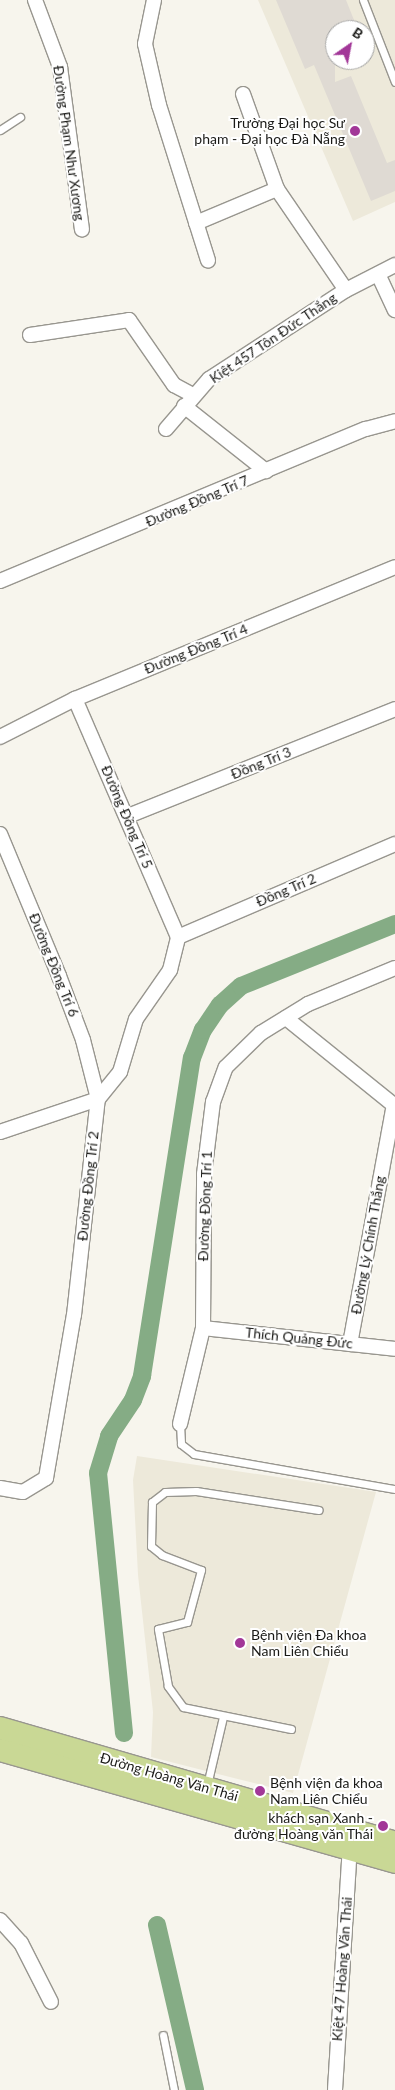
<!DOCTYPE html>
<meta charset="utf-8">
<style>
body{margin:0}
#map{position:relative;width:395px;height:2090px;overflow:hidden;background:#f7f5ed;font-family:Lato,sans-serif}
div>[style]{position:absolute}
.built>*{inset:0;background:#ede9da}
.canal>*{height:18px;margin:-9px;padding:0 9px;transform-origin:9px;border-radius:9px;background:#85ac85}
.building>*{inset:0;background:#dfdad3}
.roads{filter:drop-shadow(1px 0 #98968f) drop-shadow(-1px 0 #98968f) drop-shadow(0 1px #98968f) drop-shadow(0 -1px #98968f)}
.lane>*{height:7px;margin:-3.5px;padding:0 3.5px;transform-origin:3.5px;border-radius:3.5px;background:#fff}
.street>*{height:14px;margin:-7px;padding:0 7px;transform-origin:7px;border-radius:7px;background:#fff}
.primary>*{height:22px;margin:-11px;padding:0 11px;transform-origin:11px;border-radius:11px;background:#c9d895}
.dots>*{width:14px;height:14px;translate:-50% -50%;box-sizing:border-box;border:2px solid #fff;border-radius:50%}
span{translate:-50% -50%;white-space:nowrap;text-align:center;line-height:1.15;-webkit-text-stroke:4px #fff;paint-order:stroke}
.poi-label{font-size:14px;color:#1a1a17}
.right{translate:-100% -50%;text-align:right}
.left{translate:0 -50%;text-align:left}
.street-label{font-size:14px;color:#1a1a17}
.north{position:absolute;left:325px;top:20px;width:50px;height:50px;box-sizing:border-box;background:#fff;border:1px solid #a3a3a2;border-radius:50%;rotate:33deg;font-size:14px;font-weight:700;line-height:20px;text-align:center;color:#1a1a17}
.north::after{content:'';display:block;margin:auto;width:18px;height:22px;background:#a23798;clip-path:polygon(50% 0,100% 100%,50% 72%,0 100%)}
</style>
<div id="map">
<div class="built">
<div style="clip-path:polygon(evenodd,258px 0,395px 0,395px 202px,353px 221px,258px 0,335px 30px,365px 30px,365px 60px,335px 60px,335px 30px)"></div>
<div style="clip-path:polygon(137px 1456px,376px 1492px,293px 1793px,151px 1757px,153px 1712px,138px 1575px,133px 1480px)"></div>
</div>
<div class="canal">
<div style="left:124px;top:1733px;width:261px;rotate:-95.7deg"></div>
<div style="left:98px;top:1473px;width:39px;rotate:-73deg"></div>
<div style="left:109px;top:1436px;width:43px;rotate:-56.3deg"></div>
<div style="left:133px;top:1400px;width:26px;rotate:-69deg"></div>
<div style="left:142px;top:1376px;width:322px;rotate:-81.1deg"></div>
<div style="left:192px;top:1058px;width:30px;rotate:-69deg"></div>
<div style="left:203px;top:1030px;width:30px;rotate:-56deg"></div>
<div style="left:220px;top:1005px;width:28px;rotate:-42deg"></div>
<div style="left:241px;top:986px;width:166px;rotate:-21.9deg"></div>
<div style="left:157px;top:1925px;width:169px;rotate:77deg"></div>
</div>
<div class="building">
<div style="clip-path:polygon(276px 0,346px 0,358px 30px,335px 30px,335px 82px,351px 76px,387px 163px,395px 160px,395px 191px,371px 201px,314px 65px,305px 69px)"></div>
</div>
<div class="roads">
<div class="lane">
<div style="left:363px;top:0;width:88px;rotate:68.7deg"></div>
<div style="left:0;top:130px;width:24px;rotate:-33deg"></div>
<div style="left:180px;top:1424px;width:20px;rotate:87deg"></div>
<div style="left:181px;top:1444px;width:16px;rotate:38deg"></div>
<div style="left:194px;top:1454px;width:204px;rotate:9.9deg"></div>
<div style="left:291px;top:1729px;width:110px;rotate:-168.5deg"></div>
<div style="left:183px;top:1707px;width:26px;rotate:-126deg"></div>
<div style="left:168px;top:1686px;width:58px;rotate:-100deg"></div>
<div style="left:158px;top:1629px;width:30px;rotate:-14deg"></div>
<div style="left:187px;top:1622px;width:54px;rotate:-74.9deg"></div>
<div style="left:201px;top:1570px;width:42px;rotate:-159deg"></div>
<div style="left:162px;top:1555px;width:14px;rotate:-141deg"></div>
<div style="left:151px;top:1546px;width:44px;rotate:-88.7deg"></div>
<div style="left:152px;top:1502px;width:16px;rotate:-38deg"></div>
<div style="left:165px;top:1492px;width:31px;rotate:-2deg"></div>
<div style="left:196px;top:1491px;width:124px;rotate:8.8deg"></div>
<div style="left:207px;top:1785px;width:70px;rotate:-76.8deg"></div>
<div style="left:163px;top:2035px;width:56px;rotate:78.7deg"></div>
</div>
<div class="street">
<div style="left:35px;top:0;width:72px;rotate:69.5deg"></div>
<div style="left:60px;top:67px;width:164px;rotate:82.3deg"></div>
<div style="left:154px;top:0;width:45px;rotate:101.6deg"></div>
<div style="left:145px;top:44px;width:63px;rotate:77.1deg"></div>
<div style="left:159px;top:105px;width:163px;rotate:72.5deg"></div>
<div style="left:243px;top:94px;width:101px;rotate:70.3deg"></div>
<div style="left:277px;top:189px;width:122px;rotate:55.7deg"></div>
<div style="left:196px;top:223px;width:88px;rotate:-22.8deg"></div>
<div style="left:378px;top:274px;width:40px;rotate:65deg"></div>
<div style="left:30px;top:335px;width:100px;rotate:-8.6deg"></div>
<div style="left:129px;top:320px;width:79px;rotate:55.3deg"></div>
<div style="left:174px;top:385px;width:21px;rotate:28deg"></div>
<div style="left:184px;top:406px;width:105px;rotate:38.4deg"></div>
<div style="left:166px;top:429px;width:66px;rotate:-49.3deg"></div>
<div style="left:209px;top:379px;width:163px;rotate:-33deg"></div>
<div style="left:346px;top:290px;width:55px;rotate:-27deg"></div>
<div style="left:0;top:581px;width:396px;rotate:-22.6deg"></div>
<div style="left:366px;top:429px;width:30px;rotate:-15deg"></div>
<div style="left:75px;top:699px;width:259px;rotate:66.6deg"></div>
<div style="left:0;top:737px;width:84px;rotate:-26.9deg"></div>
<div style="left:75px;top:699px;width:346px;rotate:-22.4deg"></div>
<div style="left:128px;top:816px;width:288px;rotate:-21.8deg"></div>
<div style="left:0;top:834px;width:154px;rotate:67.4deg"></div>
<div style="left:59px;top:976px;width:68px;rotate:69.4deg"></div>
<div style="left:83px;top:1040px;width:61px;rotate:75.7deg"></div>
<div style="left:178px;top:937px;width:236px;rotate:-23.2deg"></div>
<div style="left:286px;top:1018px;width:139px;rotate:38.9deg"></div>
<div style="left:0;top:1132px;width:103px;rotate:-18.6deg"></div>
<div style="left:203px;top:1328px;width:193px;rotate:6.2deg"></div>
<div style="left:350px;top:1344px;width:243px;rotate:-79.6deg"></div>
<div style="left:180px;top:1424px;width:99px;rotate:-76.5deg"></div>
<div style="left:203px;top:1328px;width:154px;rotate:-89.6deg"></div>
<div style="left:204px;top:1174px;width:73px;rotate:-82.9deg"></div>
<div style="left:213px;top:1102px;width:37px;rotate:-70deg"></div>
<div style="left:226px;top:1067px;width:49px;rotate:-44.2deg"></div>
<div style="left:261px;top:1033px;width:55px;rotate:-31.7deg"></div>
<div style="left:308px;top:1004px;width:94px;rotate:-22.5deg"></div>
<div style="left:0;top:1488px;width:23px;rotate:10deg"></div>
<div style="left:23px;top:1492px;width:27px;rotate:-31deg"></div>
<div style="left:46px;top:1478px;width:165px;rotate:-80.3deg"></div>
<div style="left:74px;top:1315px;width:217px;rotate:-83.7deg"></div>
<div style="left:98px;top:1099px;width:35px;rotate:-51deg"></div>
<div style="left:120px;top:1072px;width:55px;rotate:-73.2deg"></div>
<div style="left:136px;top:1019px;width:60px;rotate:-55.2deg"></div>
<div style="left:170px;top:970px;width:34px;rotate:-76deg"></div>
<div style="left:0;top:1920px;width:31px;rotate:48deg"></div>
<div style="left:21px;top:1943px;width:66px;rotate:63deg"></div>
<div style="left:335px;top:2090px;width:242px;rotate:-86.5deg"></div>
</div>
<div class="primary">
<div style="left:0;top:1728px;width:411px;rotate:16.2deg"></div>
<div style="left:0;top:1750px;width:411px;rotate:15.8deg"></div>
</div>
</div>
<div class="dots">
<div style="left:355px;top:131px;background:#a23798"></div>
<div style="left:240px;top:1643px;background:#a23798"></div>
<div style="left:260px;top:1791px;background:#a23798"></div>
<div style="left:383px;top:1826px;background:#a23798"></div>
</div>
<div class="poi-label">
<span class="right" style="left:345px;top:131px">Trường Đại học Sư<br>phạm - Đại học Đà Nẵng</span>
<span class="left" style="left:251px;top:1643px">Bệnh viện Đa khoa<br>Nam Liên Chiểu</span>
<span class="left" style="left:270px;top:1791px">Bệnh viện đa khoa<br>Nam Liên Chiểu</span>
<span class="right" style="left:373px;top:1826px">khách sạn Xanh -<br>đường Hoàng văn Thái</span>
</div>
<div class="street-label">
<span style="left:69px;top:143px;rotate:82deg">Đường Phạm Như Xương</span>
<span style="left:273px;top:338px;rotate:-34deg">Kiệt 457 Tôn Đức Thắng</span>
<span style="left:197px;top:501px;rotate:-23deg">Đường Đồng Trí 7</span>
<span style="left:196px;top:649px;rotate:-22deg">Đường Đồng Trí 4</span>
<span style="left:261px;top:763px;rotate:-22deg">Đồng Trí 3</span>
<span style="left:127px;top:817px;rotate:67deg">Đường Đồng Trí 5</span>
<span style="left:286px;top:890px;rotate:-23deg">Đồng Trí 2</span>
<span style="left:54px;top:965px;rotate:68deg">Đường Đồng Trí 6</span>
<span style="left:88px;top:1186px;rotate:-84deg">Đường Đồng Trí 2</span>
<span style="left:205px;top:1206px;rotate:-88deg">Đường Đồng Trí 1</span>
<span style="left:368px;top:1245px;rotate:-80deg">Đường Lý Chính Thắng</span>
<span style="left:299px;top:1338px;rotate:6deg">Thích Quảng Đức</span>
<span style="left:169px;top:1777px;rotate:16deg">Đường Hoàng Văn Thái</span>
<span style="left:342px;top:1969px;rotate:-86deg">Kiệt 47 Hoàng Văn Thái</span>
</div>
<div class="north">B</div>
</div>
